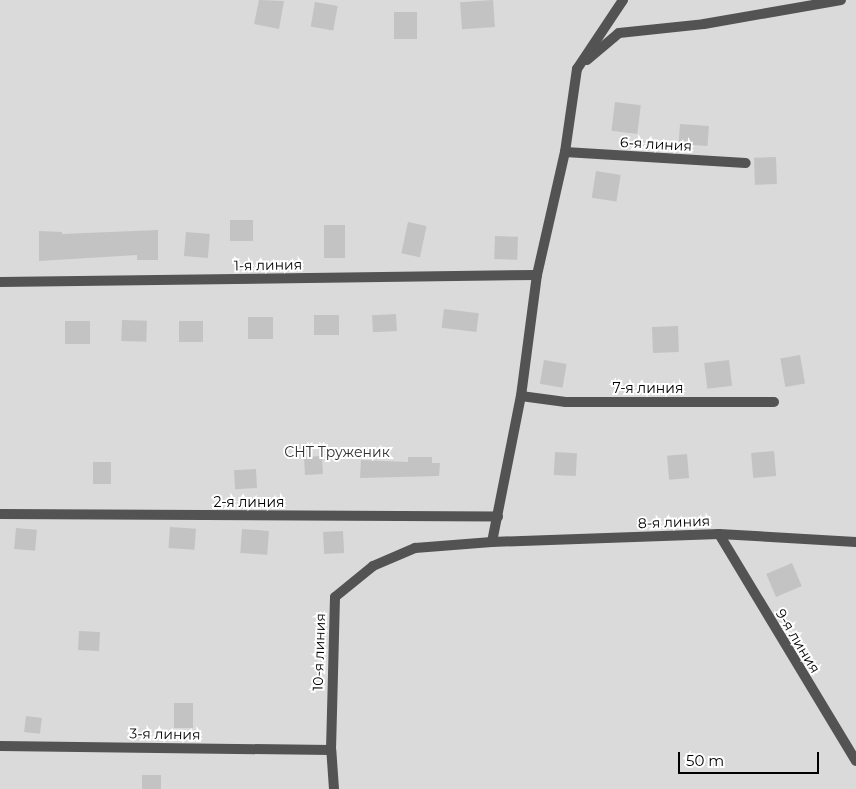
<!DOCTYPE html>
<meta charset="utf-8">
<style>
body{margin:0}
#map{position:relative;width:856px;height:789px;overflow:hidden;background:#fff;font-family:Montserrat,sans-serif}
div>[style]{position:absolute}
.green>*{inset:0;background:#dadada;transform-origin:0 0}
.building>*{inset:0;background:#c3c3c3;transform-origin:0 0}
.minor>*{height:10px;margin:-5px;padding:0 5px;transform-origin:5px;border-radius:5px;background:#535353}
span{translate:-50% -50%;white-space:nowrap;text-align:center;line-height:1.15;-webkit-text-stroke:4px #fff;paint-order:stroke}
.street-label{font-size:14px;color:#000}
.park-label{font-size:14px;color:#313131}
.scale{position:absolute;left:678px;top:752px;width:141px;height:22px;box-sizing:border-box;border:2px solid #000;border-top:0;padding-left:6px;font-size:15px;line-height:18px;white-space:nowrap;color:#000;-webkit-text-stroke:4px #fff;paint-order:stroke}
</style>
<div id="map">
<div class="green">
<div style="left:0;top:0;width:856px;height:789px"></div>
</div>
<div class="building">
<div style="clip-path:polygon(259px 0,284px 1px,279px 29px,254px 24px)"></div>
<div style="left:493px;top:0;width:27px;height:33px;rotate:86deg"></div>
<div style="left:315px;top:2px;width:23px;height:25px;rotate:10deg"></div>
<div style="left:394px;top:12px;width:23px;height:27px"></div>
<div style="left:615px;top:102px;width:26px;height:29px;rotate:7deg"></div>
<div style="left:680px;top:124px;width:29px;height:20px;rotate:4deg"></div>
<div style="left:776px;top:157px;width:27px;height:22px;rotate:88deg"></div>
<div style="left:596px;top:171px;width:25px;height:27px;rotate:9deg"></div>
<div style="left:253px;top:220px;width:21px;height:23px;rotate:90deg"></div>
<div style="left:408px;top:222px;width:19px;height:32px;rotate:12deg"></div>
<div style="left:324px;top:225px;width:21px;height:33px"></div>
<div style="clip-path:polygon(158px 230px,158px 260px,137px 260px,137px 255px,39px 261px,39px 231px,62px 232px,62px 234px)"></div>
<div style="left:186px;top:232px;width:24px;height:24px;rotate:5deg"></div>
<div style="left:495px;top:236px;width:23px;height:23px;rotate:2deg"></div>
<div style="left:444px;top:309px;width:35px;height:19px;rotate:7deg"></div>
<div style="left:396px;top:314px;width:17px;height:24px;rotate:87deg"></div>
<div style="left:314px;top:315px;width:25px;height:20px"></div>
<div style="left:248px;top:317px;width:25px;height:22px"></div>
<div style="left:122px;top:320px;width:25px;height:21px;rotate:2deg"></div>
<div style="left:65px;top:321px;width:25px;height:23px"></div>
<div style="left:179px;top:321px;width:24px;height:21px"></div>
<div style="left:678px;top:326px;width:26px;height:26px;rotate:88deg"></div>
<div style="left:800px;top:355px;width:29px;height:20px;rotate:80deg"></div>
<div style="left:544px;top:360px;width:23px;height:24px;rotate:10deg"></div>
<div style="left:729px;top:360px;width:26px;height:25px;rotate:83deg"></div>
<div style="left:774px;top:451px;width:25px;height:23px;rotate:85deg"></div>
<div style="left:555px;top:452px;width:22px;height:23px;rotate:3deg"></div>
<div style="left:687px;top:454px;width:24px;height:20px;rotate:85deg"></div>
<div style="left:322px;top:456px;width:18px;height:18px;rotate:87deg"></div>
<div style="clip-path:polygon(408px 457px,432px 457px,432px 463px,440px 463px,439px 476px,360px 478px,361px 460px,408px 462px)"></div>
<div style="left:93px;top:462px;width:18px;height:22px"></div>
<div style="left:256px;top:469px;width:19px;height:22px;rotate:87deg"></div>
<div style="left:170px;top:527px;width:26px;height:21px;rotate:4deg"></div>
<div style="left:16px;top:528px;width:21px;height:21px;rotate:5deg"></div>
<div style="left:242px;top:529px;width:27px;height:24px;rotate:4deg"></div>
<div style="left:343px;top:531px;width:22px;height:20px;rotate:87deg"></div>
<div style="left:792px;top:563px;width:25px;height:28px;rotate:67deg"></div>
<div style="left:79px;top:631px;width:21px;height:19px;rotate:3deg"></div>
<div style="left:174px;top:703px;width:19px;height:25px"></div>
<div style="left:26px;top:716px;width:16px;height:16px;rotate:7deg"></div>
<div style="left:142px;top:775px;width:19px;height:14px"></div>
</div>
<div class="minor">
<div style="left:587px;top:60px;width:42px;rotate:-40.2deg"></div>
<div style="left:619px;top:33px;width:85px;rotate:-6deg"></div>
<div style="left:704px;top:24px;width:139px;rotate:-9.9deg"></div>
<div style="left:565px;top:152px;width:181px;rotate:3.5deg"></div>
<div style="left:0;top:282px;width:537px;rotate:-0.75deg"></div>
<div style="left:521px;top:396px;width:45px;rotate:7.6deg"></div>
<div style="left:566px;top:402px;width:208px"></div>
<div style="left:0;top:514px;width:498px;rotate:0.3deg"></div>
<div style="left:719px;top:534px;width:265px;rotate:58.9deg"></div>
<div style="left:492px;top:542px;width:149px;rotate:-78.8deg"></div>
<div style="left:521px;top:396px;width:122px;rotate:-82.5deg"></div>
<div style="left:537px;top:275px;width:126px;rotate:-77.2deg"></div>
<div style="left:565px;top:152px;width:84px;rotate:-81.8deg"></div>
<div style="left:577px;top:69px;width:83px;rotate:-56.3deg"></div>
<div style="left:0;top:746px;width:331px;rotate:0.7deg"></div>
<div style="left:334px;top:789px;width:39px;rotate:-94deg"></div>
<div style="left:331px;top:750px;width:153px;rotate:-88.5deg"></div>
<div style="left:335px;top:597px;width:49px;rotate:-39.2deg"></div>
<div style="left:373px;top:566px;width:46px;rotate:-23.2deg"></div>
<div style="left:415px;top:548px;width:77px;rotate:-4.5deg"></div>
<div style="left:492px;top:542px;width:227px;rotate:-2deg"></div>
<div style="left:719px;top:534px;width:137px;rotate:3.3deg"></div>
</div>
<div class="street-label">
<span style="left:656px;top:144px;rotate:3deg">6-я линия</span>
<span style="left:268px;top:265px;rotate:-1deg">1-я линия</span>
<span style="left:648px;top:388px">7-я линия</span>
<span style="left:249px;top:502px">2-я линия</span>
<span style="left:674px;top:522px;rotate:-2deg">8-я линия</span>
<span style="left:798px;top:641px;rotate:59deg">9-я линия</span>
<span style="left:319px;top:652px;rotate:-88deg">10-я линия</span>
<span style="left:165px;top:734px;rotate:1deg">3-я линия</span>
</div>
<div class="park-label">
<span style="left:337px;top:452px">СНТ Труженик</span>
</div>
<div class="scale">50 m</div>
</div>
